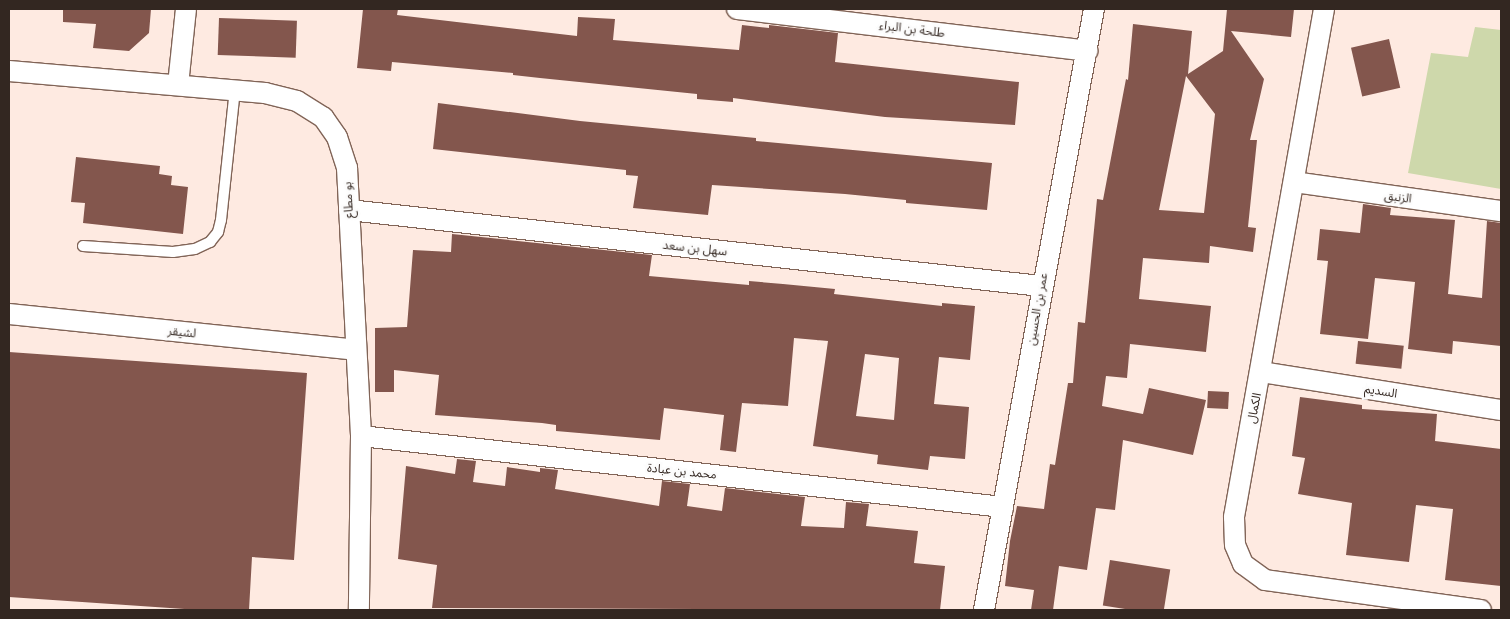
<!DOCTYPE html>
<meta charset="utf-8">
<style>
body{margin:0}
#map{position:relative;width:1510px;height:619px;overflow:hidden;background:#feeae1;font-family:Quicksand,"Noto Sans Arabic",sans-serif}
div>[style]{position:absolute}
.green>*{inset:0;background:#ced8ab}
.building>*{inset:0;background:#83564d;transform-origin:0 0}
.roads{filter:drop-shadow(1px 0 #816457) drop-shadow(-1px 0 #816457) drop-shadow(0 1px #816457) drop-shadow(0 -1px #816457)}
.lane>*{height:10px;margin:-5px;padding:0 5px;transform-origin:5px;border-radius:5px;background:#fff}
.street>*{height:20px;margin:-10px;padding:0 10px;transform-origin:10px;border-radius:10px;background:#fff}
span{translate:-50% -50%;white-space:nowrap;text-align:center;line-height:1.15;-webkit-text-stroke:5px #fcfcfc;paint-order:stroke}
.street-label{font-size:12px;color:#332721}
.frame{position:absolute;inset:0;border:10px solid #332721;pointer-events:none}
</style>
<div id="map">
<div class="green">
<div style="clip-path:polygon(1475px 27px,1501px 30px,1501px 189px,1408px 173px,1431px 53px,1468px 57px)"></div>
</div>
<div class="building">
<div style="clip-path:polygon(63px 9px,151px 9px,149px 33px,129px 51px,93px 48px,96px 24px,63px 22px)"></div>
<div style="clip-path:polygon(363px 9px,398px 9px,397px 15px,577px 36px,578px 17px,615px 19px,613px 40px,739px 50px,742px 25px,769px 28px,769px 25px,838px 33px,835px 62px,1019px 82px,1015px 125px,885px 117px,733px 98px,733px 102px,697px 99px,697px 94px,540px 78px,513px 75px,513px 73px,392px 62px,391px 71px,357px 68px)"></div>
<div style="clip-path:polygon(evenodd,1227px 9px,1294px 9px,1291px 37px,1231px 31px,1264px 79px,1250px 140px,1257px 140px,1248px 227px,1256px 228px,1253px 252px,1210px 246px,1209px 263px,1143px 258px,1139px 299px,1211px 306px,1206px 352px,1130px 344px,1127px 378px,1106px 376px,1102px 406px,1143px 414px,1149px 388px,1206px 400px,1193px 455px,1123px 440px,1115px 510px,1096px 508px,1087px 570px,1059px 566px,1053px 610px,1031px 610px,1034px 590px,1005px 586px,1010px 541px,1017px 506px,1044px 509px,1050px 464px,1055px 465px,1068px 383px,1073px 383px,1078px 322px,1085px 323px,1097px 199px,1103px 200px,1126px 79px,1128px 80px,1133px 24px,1192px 31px,1188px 74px,1223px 51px,1227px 9px,1186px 76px,1215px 114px,1204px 213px,1159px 210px,1186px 76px)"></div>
<div style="left:219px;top:18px;width:78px;height:37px;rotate:2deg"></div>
<div style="left:1389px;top:39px;width:50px;height:39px;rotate:77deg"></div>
<div style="clip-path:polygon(438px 103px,580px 121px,756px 138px,756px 141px,992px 163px,987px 210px,906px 203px,906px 200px,845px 194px,712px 185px,708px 215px,633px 208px,638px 176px,626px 175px,626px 170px,433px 149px)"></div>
<div style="clip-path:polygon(76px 157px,160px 166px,159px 174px,172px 176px,171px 185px,188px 187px,183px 234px,83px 223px,85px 203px,71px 202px)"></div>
<div style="clip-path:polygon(1363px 204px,1391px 208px,1390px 215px,1455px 220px,1448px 294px,1482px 298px,1487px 221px,1501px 223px,1501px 346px,1453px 341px,1452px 354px,1408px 349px,1415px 282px,1375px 278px,1368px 339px,1320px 334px,1328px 261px,1317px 260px,1320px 229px,1360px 233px)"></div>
<div style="clip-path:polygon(evenodd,452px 234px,652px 255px,649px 276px,749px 285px,749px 281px,783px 284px,835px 289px,834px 294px,942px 306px,942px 303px,975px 306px,970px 360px,939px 357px,934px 404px,969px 407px,965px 459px,930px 456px,928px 470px,877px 464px,878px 455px,813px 446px,828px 341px,794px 338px,788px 406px,742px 403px,736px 452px,720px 450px,724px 415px,664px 408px,660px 440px,556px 431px,556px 425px,542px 423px,435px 415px,439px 375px,394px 370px,394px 392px,375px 392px,375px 328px,407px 327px,413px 250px,451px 252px,452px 234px,865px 354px,899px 358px,894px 420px,856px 416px,865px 354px)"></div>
<div style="left:1358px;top:341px;width:46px;height:23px;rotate:6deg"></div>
<div style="clip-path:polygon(9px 352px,307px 373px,294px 560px,252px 557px,249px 610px,199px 610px,9px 597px)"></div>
<div style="left:1208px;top:391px;width:21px;height:17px;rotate:3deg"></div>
<div style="clip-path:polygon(1300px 397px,1362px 405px,1362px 409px,1437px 414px,1435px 441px,1501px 449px,1501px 586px,1445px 580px,1453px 509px,1416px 505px,1409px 562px,1346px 555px,1352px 503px,1298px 494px,1305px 458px,1292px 456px)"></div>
<div style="clip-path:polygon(457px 459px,476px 461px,473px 482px,505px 486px,507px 467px,540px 472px,540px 468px,558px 470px,555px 489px,659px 506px,662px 481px,690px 484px,687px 506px,722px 511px,725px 488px,805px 497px,801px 526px,844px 528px,846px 502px,869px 504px,866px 526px,918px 531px,914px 563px,945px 566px,940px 610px,432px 608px,437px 565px,398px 559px,406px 466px,455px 474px)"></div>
<div style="left:1110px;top:560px;width:61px;height:46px;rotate:9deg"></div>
</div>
<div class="roads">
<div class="lane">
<div style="left:83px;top:246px;width:90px;rotate:3.8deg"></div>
<div style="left:173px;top:252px;width:22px;rotate:-8deg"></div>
<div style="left:195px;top:249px;width:17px;rotate:-25deg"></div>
<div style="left:210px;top:242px;width:13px;rotate:-51deg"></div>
<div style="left:218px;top:232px;width:12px;rotate:-76deg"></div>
<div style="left:221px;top:220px;width:131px;rotate:-83.9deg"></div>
</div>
<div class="street">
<div style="left:737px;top:9px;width:353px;rotate:6.8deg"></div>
<div style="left:1324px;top:9px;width:516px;rotate:100.05deg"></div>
<div style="left:1234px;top:517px;width:28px;rotate:88deg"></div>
<div style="left:1235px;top:545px;width:21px;rotate:67deg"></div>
<div style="left:1243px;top:564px;width:27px;rotate:36deg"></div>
<div style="left:1265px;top:580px;width:218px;rotate:7.9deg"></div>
<div style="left:9px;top:71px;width:257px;rotate:4.9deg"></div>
<div style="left:265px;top:93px;width:33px;rotate:14deg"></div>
<div style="left:297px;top:101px;width:31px;rotate:32deg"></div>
<div style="left:323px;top:117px;width:24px;rotate:55deg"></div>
<div style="left:337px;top:137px;width:33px;rotate:72deg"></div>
<div style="left:347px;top:168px;width:268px;rotate:87deg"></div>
<div style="left:361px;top:436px;width:174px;rotate:90.7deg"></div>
<div style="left:178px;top:85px;width:76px;rotate:-84deg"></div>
<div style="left:1294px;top:182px;width:209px;rotate:8deg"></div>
<div style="left:349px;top:210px;width:696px;rotate:6.27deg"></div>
<div style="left:9px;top:314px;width:348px;rotate:5.9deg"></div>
<div style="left:1261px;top:372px;width:243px;rotate:9deg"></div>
<div style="left:361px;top:436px;width:646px;rotate:6.31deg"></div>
<div style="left:984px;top:610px;width:611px;rotate:-79.63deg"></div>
</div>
</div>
<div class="street-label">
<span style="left:912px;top:29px;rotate:7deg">طلحة بن البراء</span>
<span style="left:1398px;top:197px;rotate:8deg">الزنبق</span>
<span style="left:348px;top:200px;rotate:-93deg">بو مطاع</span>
<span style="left:695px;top:248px;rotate:6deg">سهل بن سعد</span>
<span style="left:1037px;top:309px;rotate:-80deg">عمر بن الحسين</span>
<span style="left:182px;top:332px;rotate:6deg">لشيقر</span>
<span style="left:1381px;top:391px;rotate:9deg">السديم</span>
<span style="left:1254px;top:408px;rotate:-79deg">الكمال</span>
<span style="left:682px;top:471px;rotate:6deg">محمد بن عبادة</span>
</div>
<div class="frame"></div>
</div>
